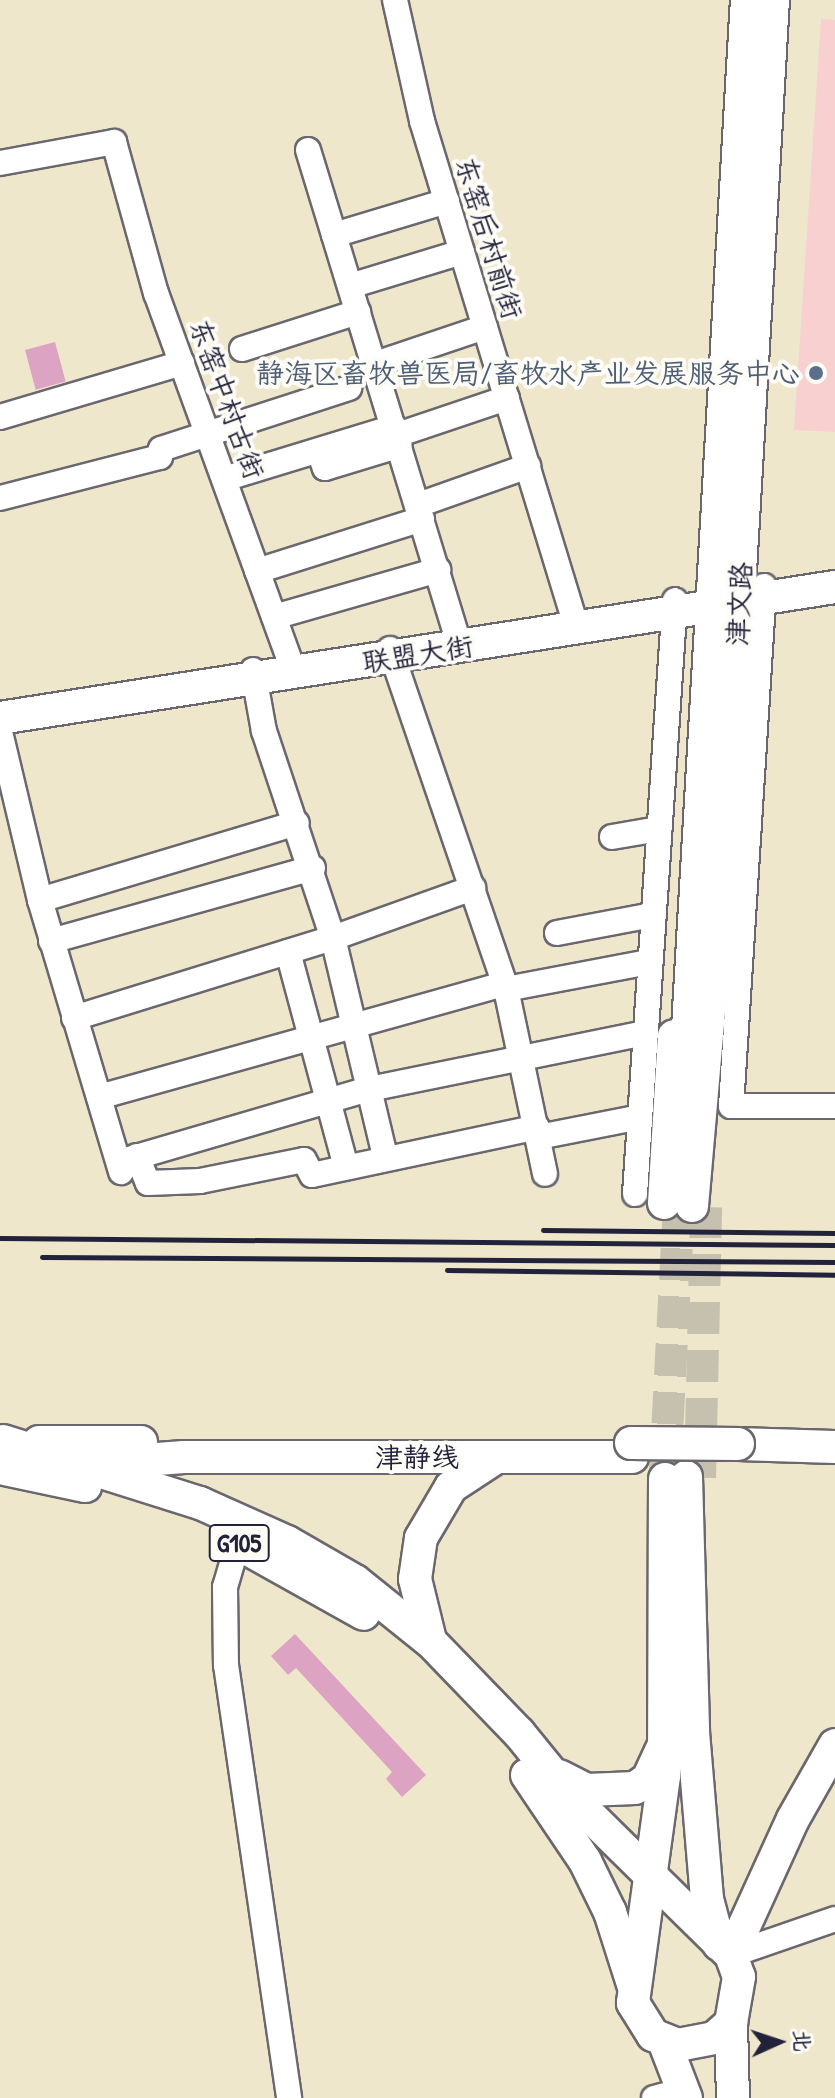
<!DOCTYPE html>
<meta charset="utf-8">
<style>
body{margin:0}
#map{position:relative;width:835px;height:2098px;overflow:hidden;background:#efe7cc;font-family:"Patrick Hand","LXGW WenKai TC",sans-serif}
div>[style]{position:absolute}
.built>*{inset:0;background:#f7d0cf}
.building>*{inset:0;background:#dca3c2;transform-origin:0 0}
.major-tunnel>*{height:32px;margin-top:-16px;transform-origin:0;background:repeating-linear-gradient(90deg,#c6c0af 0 32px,transparent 0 48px)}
.roads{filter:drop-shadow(2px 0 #6a676e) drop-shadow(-2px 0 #6a676e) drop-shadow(0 2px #6a676e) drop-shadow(0 -2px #6a676e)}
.minor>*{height:24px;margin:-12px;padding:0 12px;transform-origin:12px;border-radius:12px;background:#fff}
.major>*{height:32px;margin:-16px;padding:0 16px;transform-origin:16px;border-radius:16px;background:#fff}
.rail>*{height:5px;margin:-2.5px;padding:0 2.5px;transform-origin:2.5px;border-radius:2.5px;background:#22223b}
.bridges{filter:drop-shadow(2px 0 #6a676e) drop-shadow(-2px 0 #6a676e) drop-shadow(0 2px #6a676e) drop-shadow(0 -2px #6a676e)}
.major-bridge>*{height:32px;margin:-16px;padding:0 16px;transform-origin:16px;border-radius:16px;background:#fff}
.dots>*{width:22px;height:22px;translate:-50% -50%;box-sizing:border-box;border:4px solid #fdfcf7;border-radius:50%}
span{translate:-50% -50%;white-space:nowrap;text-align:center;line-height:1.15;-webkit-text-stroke:8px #fdfcf7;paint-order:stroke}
.shield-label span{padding:2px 6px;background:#fdfcf7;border:2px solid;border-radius:6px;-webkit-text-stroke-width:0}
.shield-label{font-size:26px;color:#22223b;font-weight:700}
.street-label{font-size:28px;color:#22223b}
.service-label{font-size:28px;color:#4e5e75}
.right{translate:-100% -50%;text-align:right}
.north{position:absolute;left:739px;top:2002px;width:80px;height:80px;-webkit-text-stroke:6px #fdfcf7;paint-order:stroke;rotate:87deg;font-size:22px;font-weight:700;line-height:32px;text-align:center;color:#22223b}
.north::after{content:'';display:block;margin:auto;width:28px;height:36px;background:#22223b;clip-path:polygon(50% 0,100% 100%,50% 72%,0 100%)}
</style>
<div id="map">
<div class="built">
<div style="clip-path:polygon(821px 19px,835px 20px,835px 432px,794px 430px)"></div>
</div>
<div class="building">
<div style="left:55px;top:342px;width:41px;height:31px;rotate:75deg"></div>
<div style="clip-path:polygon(295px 1634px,426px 1775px,402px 1797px,386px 1779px,392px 1772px,296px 1668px,288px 1675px,271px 1656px)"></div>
</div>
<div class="major-tunnel">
<div style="left:665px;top:1472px;width:267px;rotate:-87deg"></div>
<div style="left:700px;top:1478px;width:271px;rotate:-88.7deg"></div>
</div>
<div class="roads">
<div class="minor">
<div style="left:395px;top:0;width:124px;rotate:77.4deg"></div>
<div style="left:422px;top:121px;width:531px;rotate:73.03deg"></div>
<div style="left:308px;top:150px;width:520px;rotate:72.99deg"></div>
<div style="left:0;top:163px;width:116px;rotate:-10.4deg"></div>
<div style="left:114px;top:142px;width:157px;rotate:74.5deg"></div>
<div style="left:156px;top:293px;width:404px;rotate:70deg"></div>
<div style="left:334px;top:235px;width:118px;rotate:-16.7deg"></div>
<div style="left:350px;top:286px;width:117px;rotate:-16.9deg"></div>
<div style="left:242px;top:349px;width:122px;rotate:-17.7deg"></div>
<div style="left:375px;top:364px;width:116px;rotate:-18.6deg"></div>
<div style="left:0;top:417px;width:190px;rotate:-16.5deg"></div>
<div style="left:397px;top:435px;width:116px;rotate:-18.6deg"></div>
<div style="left:319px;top:451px;width:18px;rotate:71deg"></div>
<div style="left:325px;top:468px;width:78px;rotate:-17deg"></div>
<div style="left:224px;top:479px;width:178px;rotate:-17deg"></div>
<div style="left:0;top:498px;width:165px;rotate:-14.4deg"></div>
<div style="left:160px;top:457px;width:8px;rotate:-83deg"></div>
<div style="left:161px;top:449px;width:198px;rotate:-18deg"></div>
<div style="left:418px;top:505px;width:117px;rotate:-19.5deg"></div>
<div style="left:257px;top:571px;width:173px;rotate:-17.5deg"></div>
<div style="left:764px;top:586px;width:521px;rotate:93.63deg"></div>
<div style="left:731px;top:1106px;width:104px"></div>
<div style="left:274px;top:617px;width:171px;rotate:-16deg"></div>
<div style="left:390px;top:649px;width:354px;rotate:71.1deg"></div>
<div style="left:505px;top:984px;width:194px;rotate:78.1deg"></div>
<div style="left:253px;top:670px;width:62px;rotate:79.8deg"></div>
<div style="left:264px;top:731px;width:218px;rotate:71.6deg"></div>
<div style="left:333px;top:938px;width:225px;rotate:76.6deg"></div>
<div style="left:0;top:732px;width:173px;rotate:76.6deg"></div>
<div style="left:40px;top:900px;width:284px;rotate:73.4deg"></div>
<div style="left:612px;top:837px;width:48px;rotate:-9.7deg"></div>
<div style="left:40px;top:900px;width:268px;rotate:-16.7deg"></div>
<div style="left:557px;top:933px;width:97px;rotate:-10.7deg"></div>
<div style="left:51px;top:941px;width:272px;rotate:-15.6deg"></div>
<div style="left:288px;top:952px;width:223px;rotate:74.9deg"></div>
<div style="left:506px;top:989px;width:146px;rotate:-10.7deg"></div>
<div style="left:74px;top:1018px;width:271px;rotate:-17.2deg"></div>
<div style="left:333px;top:938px;width:149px;rotate:-19.7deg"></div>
<div style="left:99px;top:1097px;width:421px;rotate:-15.6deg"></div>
<div style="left:539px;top:1137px;width:103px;rotate:-11.2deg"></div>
<div style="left:137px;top:1156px;width:29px;rotate:68deg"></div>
<div style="left:148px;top:1183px;width:52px;rotate:-2.2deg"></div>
<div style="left:200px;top:1181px;width:106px;rotate:-11.4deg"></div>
<div style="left:304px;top:1160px;width:17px;rotate:62deg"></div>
<div style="left:312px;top:1175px;width:230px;rotate:-12deg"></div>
<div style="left:119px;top:1162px;width:260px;rotate:-16.3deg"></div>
<div style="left:369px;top:1089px;width:282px;rotate:-11.5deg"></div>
<div style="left:635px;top:1194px;width:595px;rotate:-86.15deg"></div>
<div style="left:242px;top:1529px;width:60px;rotate:106.3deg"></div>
<div style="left:225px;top:1587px;width:78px;rotate:89.3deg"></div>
<div style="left:226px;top:1665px;width:438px;rotate:81.7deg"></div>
<div style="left:731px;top:1955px;width:110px;rotate:-19.1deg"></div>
<div style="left:654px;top:2098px;width:31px;rotate:-15deg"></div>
</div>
<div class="major">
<div style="left:0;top:718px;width:845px;rotate:-8.92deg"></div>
<div style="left:686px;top:1063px;width:1065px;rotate:-86.72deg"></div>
<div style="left:664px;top:1203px;width:167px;rotate:-86.6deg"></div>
<div style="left:692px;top:1206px;width:393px;rotate:-85deg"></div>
<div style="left:726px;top:814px;width:815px;rotate:-86.7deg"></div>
<div style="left:3px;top:1441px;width:207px;rotate:17.5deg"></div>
<div style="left:200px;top:1503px;width:95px;rotate:24.1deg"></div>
<div style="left:287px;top:1542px;width:78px;rotate:29.8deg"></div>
<div style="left:355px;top:1581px;width:97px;rotate:38.8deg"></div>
<div style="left:431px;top:1642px;width:127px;rotate:46deg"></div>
<div style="left:519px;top:1733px;width:82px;rotate:50.9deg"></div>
<div style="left:571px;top:1797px;width:225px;rotate:44.6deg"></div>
<div style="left:731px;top:1955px;width:23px;rotate:70deg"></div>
<div style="left:739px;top:1977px;width:47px;rotate:99.9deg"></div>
<div style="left:731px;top:2023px;width:75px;rotate:88.5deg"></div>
<div style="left:39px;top:1442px;width:102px"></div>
<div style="left:738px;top:1444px;width:97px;rotate:1.8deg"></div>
<div style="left:104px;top:1463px;width:80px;rotate:-4.3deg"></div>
<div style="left:184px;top:1457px;width:448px"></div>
<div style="left:5px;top:1469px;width:82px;rotate:12deg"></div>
<div style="left:686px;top:1477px;width:255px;rotate:88.4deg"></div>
<div style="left:693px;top:1732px;width:168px;rotate:85.2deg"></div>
<div style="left:707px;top:1899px;width:47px;rotate:75.1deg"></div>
<div style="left:665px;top:1479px;width:297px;rotate:90.2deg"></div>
<div style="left:664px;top:1776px;width:229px;rotate:97.8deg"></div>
<div style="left:633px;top:2003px;width:38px;rotate:58deg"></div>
<div style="left:653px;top:2035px;width:27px;rotate:22deg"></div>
<div style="left:678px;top:2045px;width:37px;rotate:-11deg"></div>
<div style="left:714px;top:2038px;width:23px;rotate:-41deg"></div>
<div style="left:237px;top:1543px;width:145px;rotate:29.2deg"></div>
<div style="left:430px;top:1640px;width:63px;rotate:-103.8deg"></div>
<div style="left:415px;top:1579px;width:41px;rotate:-81.7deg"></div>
<div style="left:421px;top:1538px;width:59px;rotate:-59.5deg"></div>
<div style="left:451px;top:1487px;width:53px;rotate:-33.4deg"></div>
<div style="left:527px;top:1775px;width:104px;rotate:56deg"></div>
<div style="left:585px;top:1861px;width:57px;rotate:63.9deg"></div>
<div style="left:610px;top:1912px;width:76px;rotate:72.3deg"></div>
<div style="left:559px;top:1776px;width:31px;rotate:27deg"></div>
<div style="left:587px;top:1790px;width:48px;rotate:-2.4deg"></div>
<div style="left:635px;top:1788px;width:16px;rotate:-35deg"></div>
<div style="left:648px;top:1779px;width:33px;rotate:-65deg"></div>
<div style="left:731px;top:1955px;width:149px;rotate:-65.5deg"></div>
<div style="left:793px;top:1819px;width:85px;rotate:-60.4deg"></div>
<div style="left:664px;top:2041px;width:61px;rotate:68.9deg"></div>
</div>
</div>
<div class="rail">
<div style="left:543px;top:1230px;width:292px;rotate:0.6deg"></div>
<div style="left:0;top:1238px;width:835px;rotate:0.48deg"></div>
<div style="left:42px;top:1257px;width:793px;rotate:0.36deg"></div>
<div style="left:447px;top:1270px;width:388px;rotate:0.7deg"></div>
</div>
<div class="bridges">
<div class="major-bridge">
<div style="left:631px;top:1443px;width:107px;rotate:0.5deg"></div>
</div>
</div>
<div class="dots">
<div style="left:816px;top:373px;background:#5c6f8a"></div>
</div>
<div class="shield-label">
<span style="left:239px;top:1543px">G105</span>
</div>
<div class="street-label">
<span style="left:489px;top:238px;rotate:73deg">东窑后村前街</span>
<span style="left:227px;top:399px;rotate:70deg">东窑中村古街</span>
<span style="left:739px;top:604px;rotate:-87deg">津文路</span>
<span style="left:418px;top:654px;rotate:-9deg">联盟大街</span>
<span style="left:417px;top:1457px">津静线</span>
</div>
<div class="service-label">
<span class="right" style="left:800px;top:373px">静海区畜牧兽医局/畜牧水产业发展服务中心</span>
</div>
<div class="north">北</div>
</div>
